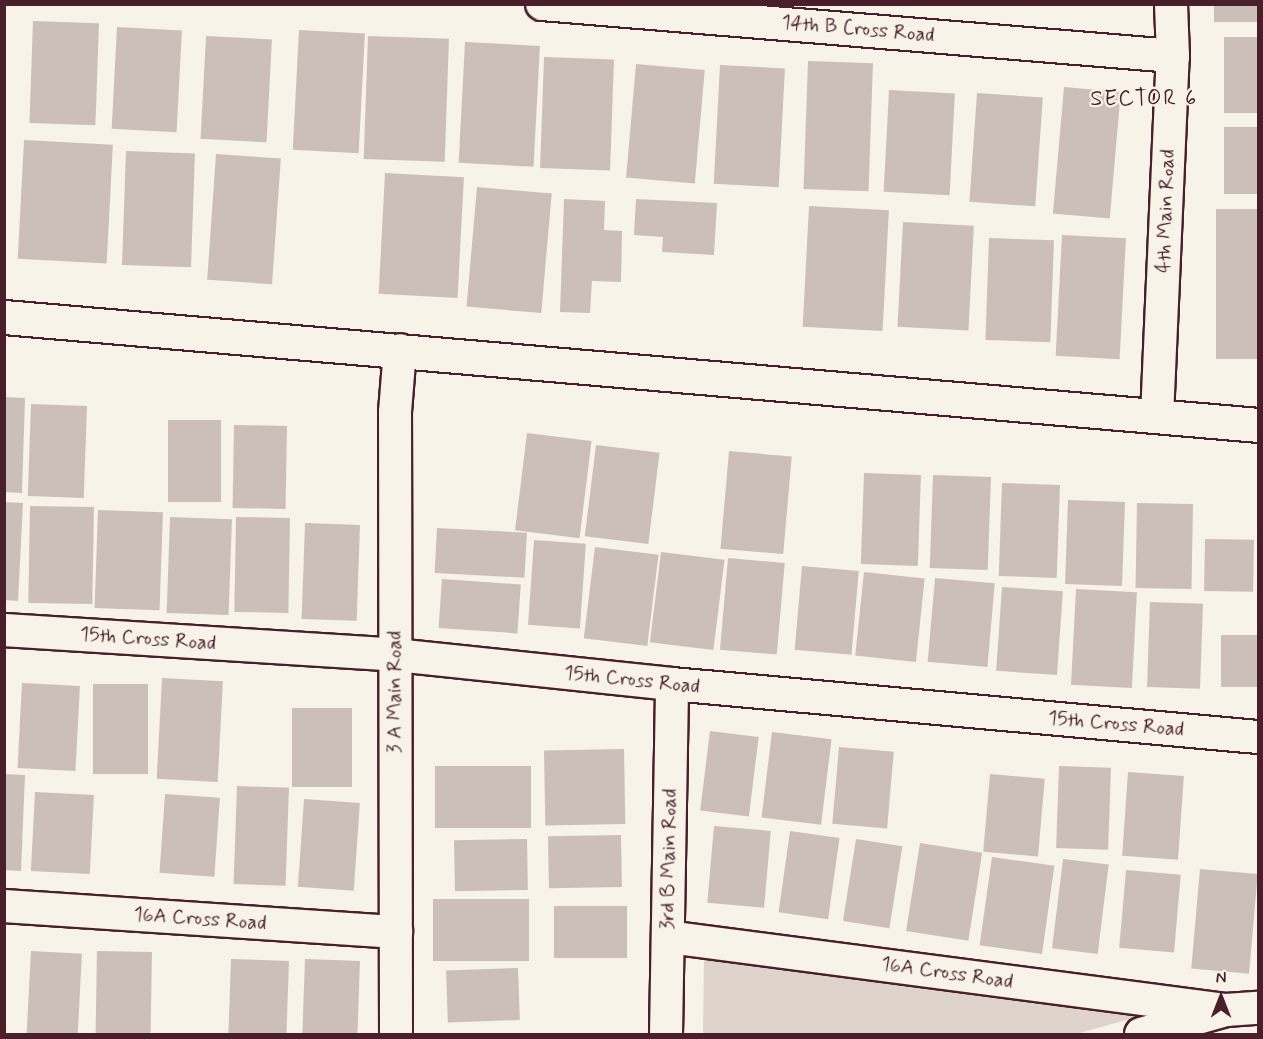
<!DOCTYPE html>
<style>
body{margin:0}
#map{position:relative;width:1263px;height:1039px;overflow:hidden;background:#f7f3e8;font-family:Mynerve,sans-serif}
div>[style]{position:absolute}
.green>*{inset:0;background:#ded4cc}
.building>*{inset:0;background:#ccbfb9;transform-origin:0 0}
.roads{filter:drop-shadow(2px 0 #4a1f2b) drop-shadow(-2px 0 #4a1f2b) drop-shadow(0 2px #4a1f2b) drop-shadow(0 -2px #4a1f2b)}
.street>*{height:32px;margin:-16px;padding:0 16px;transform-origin:16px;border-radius:16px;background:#f7f3e8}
.secondary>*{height:33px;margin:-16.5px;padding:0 16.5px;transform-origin:16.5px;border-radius:16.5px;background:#f7f3e8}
span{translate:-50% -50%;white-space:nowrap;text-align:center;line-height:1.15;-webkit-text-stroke:4.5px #f7f3e8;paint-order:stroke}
.street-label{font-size:20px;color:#4a1f2b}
.quarter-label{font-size:22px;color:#4a1f2b;letter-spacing:1.5px}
.frame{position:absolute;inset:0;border:6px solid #4a1f2b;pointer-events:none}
.north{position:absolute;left:1191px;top:967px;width:60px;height:60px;-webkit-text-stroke:4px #f7f3e8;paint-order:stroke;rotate:0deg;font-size:16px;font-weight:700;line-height:24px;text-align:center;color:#4a1f2b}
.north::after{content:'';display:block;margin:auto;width:21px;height:27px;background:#4a1f2b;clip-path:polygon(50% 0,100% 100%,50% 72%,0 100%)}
</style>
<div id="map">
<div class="green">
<div style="clip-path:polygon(704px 955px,1152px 1013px,1076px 1034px,703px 1034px)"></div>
</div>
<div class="building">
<div style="left:1214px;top:4px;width:44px;height:18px"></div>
<div style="left:33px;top:21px;width:66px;height:102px;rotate:2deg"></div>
<div style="left:117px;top:27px;width:65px;height:102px;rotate:3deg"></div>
<div style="left:299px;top:30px;width:66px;height:120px;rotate:3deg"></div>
<div style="left:206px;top:36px;width:66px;height:103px;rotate:3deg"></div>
<div style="left:368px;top:36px;width:81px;height:123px;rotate:2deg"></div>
<div style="left:1224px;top:37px;width:34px;height:76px"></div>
<div style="left:465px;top:42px;width:75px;height:121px;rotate:3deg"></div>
<div style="left:544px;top:57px;width:70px;height:111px;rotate:2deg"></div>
<div style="left:808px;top:61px;width:65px;height:128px;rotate:2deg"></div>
<div style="left:636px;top:64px;width:69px;height:114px;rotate:5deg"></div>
<div style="left:720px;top:65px;width:65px;height:119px;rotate:3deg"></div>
<div style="left:1064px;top:87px;width:57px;height:127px;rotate:5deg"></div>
<div style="left:889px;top:90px;width:66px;height:102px;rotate:3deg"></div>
<div style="left:977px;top:93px;width:66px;height:109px;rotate:4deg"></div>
<div style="left:1224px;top:127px;width:34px;height:67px"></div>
<div style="left:24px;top:140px;width:89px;height:119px;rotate:3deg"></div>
<div style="left:126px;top:151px;width:69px;height:114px;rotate:2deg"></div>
<div style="left:216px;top:154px;width:65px;height:126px;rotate:4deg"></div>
<div style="left:385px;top:173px;width:79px;height:121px;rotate:3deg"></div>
<div style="left:477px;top:187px;width:75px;height:120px;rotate:5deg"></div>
<div style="clip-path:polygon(564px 199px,605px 201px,604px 230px,622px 231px,621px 282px,592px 281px,590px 313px,560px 312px)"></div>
<div style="clip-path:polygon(636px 199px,717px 203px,714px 255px,662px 252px,663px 237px,634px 235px)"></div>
<div style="left:809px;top:206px;width:80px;height:121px;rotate:3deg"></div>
<div style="left:1216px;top:209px;width:42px;height:150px"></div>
<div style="left:903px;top:222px;width:71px;height:105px;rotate:3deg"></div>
<div style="left:1062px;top:235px;width:64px;height:121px;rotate:3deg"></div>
<div style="left:989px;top:238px;width:65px;height:102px;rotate:2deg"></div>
<div style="clip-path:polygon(4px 397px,25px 398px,22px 493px,4px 492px)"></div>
<div style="left:31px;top:404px;width:56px;height:92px;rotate:2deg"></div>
<div style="left:168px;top:420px;width:53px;height:82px"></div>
<div style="left:234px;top:425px;width:53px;height:83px;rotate:1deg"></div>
<div style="left:527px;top:433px;width:65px;height:98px;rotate:7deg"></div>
<div style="left:596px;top:445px;width:64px;height:92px;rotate:7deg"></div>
<div style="left:729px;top:451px;width:63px;height:98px;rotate:5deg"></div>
<div style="left:864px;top:473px;width:57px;height:91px;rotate:2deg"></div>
<div style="left:933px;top:475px;width:58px;height:93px;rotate:2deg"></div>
<div style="left:1002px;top:483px;width:58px;height:93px;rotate:2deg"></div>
<div style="left:1068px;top:500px;width:57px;height:84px;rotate:2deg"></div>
<div style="clip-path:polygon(4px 502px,23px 503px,18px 601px,4px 600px)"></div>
<div style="left:1137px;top:503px;width:56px;height:85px;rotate:1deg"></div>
<div style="left:30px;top:506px;width:64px;height:97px;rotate:1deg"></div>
<div style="left:98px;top:510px;width:65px;height:98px;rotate:2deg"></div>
<div style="left:170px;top:517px;width:62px;height:96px;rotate:2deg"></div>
<div style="left:236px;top:517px;width:54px;height:95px;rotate:1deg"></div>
<div style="left:305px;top:523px;width:55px;height:96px;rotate:2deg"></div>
<div style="left:437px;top:528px;width:90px;height:45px;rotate:3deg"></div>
<div style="left:1205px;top:539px;width:49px;height:52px;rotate:1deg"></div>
<div style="left:534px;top:540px;width:52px;height:85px;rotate:4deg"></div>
<div style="left:595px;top:547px;width:64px;height:92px;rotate:7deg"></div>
<div style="left:661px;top:552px;width:64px;height:91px;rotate:7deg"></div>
<div style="left:728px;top:558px;width:57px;height:92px;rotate:5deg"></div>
<div style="left:802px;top:566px;width:57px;height:84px;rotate:5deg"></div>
<div style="left:864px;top:572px;width:61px;height:84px;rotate:6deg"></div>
<div style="left:935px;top:578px;width:60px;height:84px;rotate:5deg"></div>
<div style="left:442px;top:579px;width:79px;height:49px;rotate:4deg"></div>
<div style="left:1002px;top:587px;width:61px;height:84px;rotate:4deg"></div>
<div style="left:1076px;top:589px;width:61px;height:96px;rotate:3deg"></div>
<div style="left:1150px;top:602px;width:53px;height:85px;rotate:2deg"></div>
<div style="left:1221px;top:635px;width:37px;height:52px"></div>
<div style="left:162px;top:678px;width:61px;height:101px;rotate:3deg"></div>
<div style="left:22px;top:683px;width:58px;height:85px;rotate:3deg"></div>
<div style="left:93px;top:684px;width:55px;height:90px"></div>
<div style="left:292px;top:708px;width:60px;height:79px"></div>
<div style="left:710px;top:731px;width:49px;height:80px;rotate:7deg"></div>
<div style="left:772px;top:732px;width:60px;height:86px;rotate:7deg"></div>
<div style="left:839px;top:747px;width:55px;height:77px;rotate:5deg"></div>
<div style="left:624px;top:749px;width:75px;height:80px;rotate:89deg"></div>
<div style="left:435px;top:766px;width:96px;height:62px"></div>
<div style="left:1059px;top:766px;width:52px;height:82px;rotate:2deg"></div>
<div style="left:1128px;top:772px;width:56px;height:84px;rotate:4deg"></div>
<div style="clip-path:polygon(4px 774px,25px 775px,21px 871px,4px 870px)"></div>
<div style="left:990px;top:774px;width:55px;height:78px;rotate:5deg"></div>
<div style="left:237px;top:786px;width:52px;height:98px;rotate:2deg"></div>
<div style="left:35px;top:792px;width:59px;height:79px;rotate:3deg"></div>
<div style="left:165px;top:794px;width:55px;height:79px;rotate:4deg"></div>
<div style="left:304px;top:799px;width:56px;height:88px;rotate:4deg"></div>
<div style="left:714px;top:826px;width:57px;height:77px;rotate:5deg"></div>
<div style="left:790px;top:831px;width:50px;height:82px;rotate:8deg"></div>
<div style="left:621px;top:835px;width:52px;height:73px;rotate:89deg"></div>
<div style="left:527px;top:839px;width:51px;height:73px;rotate:89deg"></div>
<div style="left:856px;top:839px;width:47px;height:83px;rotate:9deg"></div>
<div style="left:920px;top:843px;width:63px;height:89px;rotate:9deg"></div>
<div style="left:992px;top:857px;width:63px;height:89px;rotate:8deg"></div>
<div style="left:1063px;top:859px;width:46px;height:90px;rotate:7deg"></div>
<div style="left:1200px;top:869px;width:58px;height:100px;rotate:5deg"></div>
<div style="left:1126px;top:870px;width:55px;height:78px;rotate:5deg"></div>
<div style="left:433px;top:899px;width:96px;height:62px"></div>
<div style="left:627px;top:906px;width:52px;height:73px;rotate:90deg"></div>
<div style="left:31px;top:951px;width:51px;height:83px;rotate:3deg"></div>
<div style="left:97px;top:951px;width:55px;height:83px;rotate:1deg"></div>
<div style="left:231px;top:959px;width:58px;height:75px;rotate:2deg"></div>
<div style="left:305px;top:959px;width:55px;height:75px;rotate:2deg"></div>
<div style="left:518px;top:968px;width:52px;height:72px;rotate:88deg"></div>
</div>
<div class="roads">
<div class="street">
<div style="left:542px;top:4px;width:633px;rotate:4.71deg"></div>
<div style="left:1157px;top:417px;width:361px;rotate:-87.5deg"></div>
<div style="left:1173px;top:56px;width:52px;rotate:-92.2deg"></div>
<div style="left:4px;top:630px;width:393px;rotate:3.6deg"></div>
<div style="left:396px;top:655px;width:278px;rotate:6deg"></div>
<div style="left:672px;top:684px;width:588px;rotate:5.17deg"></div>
<div style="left:4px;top:906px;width:393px;rotate:3.8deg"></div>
<div style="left:668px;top:937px;width:563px;rotate:7.45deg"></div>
<div style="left:396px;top:1034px;width:622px;rotate:-90.09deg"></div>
<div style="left:395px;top:412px;width:62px;rotate:-85.4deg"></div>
<div style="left:666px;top:1034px;width:350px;rotate:-89deg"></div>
<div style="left:1141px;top:1034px;width:88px;rotate:-15.8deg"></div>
<div style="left:1226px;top:1010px;width:32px;rotate:-4deg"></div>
</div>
<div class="secondary">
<div style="left:4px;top:317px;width:1259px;rotate:4.92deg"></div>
</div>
</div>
<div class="street-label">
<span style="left:858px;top:29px;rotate:5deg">14th B Cross Road</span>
<span style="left:1166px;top:211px;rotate:-88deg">4th Main Road</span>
<span style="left:148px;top:639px;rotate:4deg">15th Cross Road</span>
<span style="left:632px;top:680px;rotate:6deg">15th Cross Road</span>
<span style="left:395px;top:692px;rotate:-90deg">3 A Main Road</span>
<span style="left:1116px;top:724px;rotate:5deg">15th Cross Road</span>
<span style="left:669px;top:859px;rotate:-89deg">3rd B Main Road</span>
<span style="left:200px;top:919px;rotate:4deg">16A Cross Road</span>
<span style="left:947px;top:973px;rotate:8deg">16A Cross Road</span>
</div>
<div class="quarter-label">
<span style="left:1144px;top:100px">SECTOR 6</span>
</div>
<div class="frame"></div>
<div class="north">N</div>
</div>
